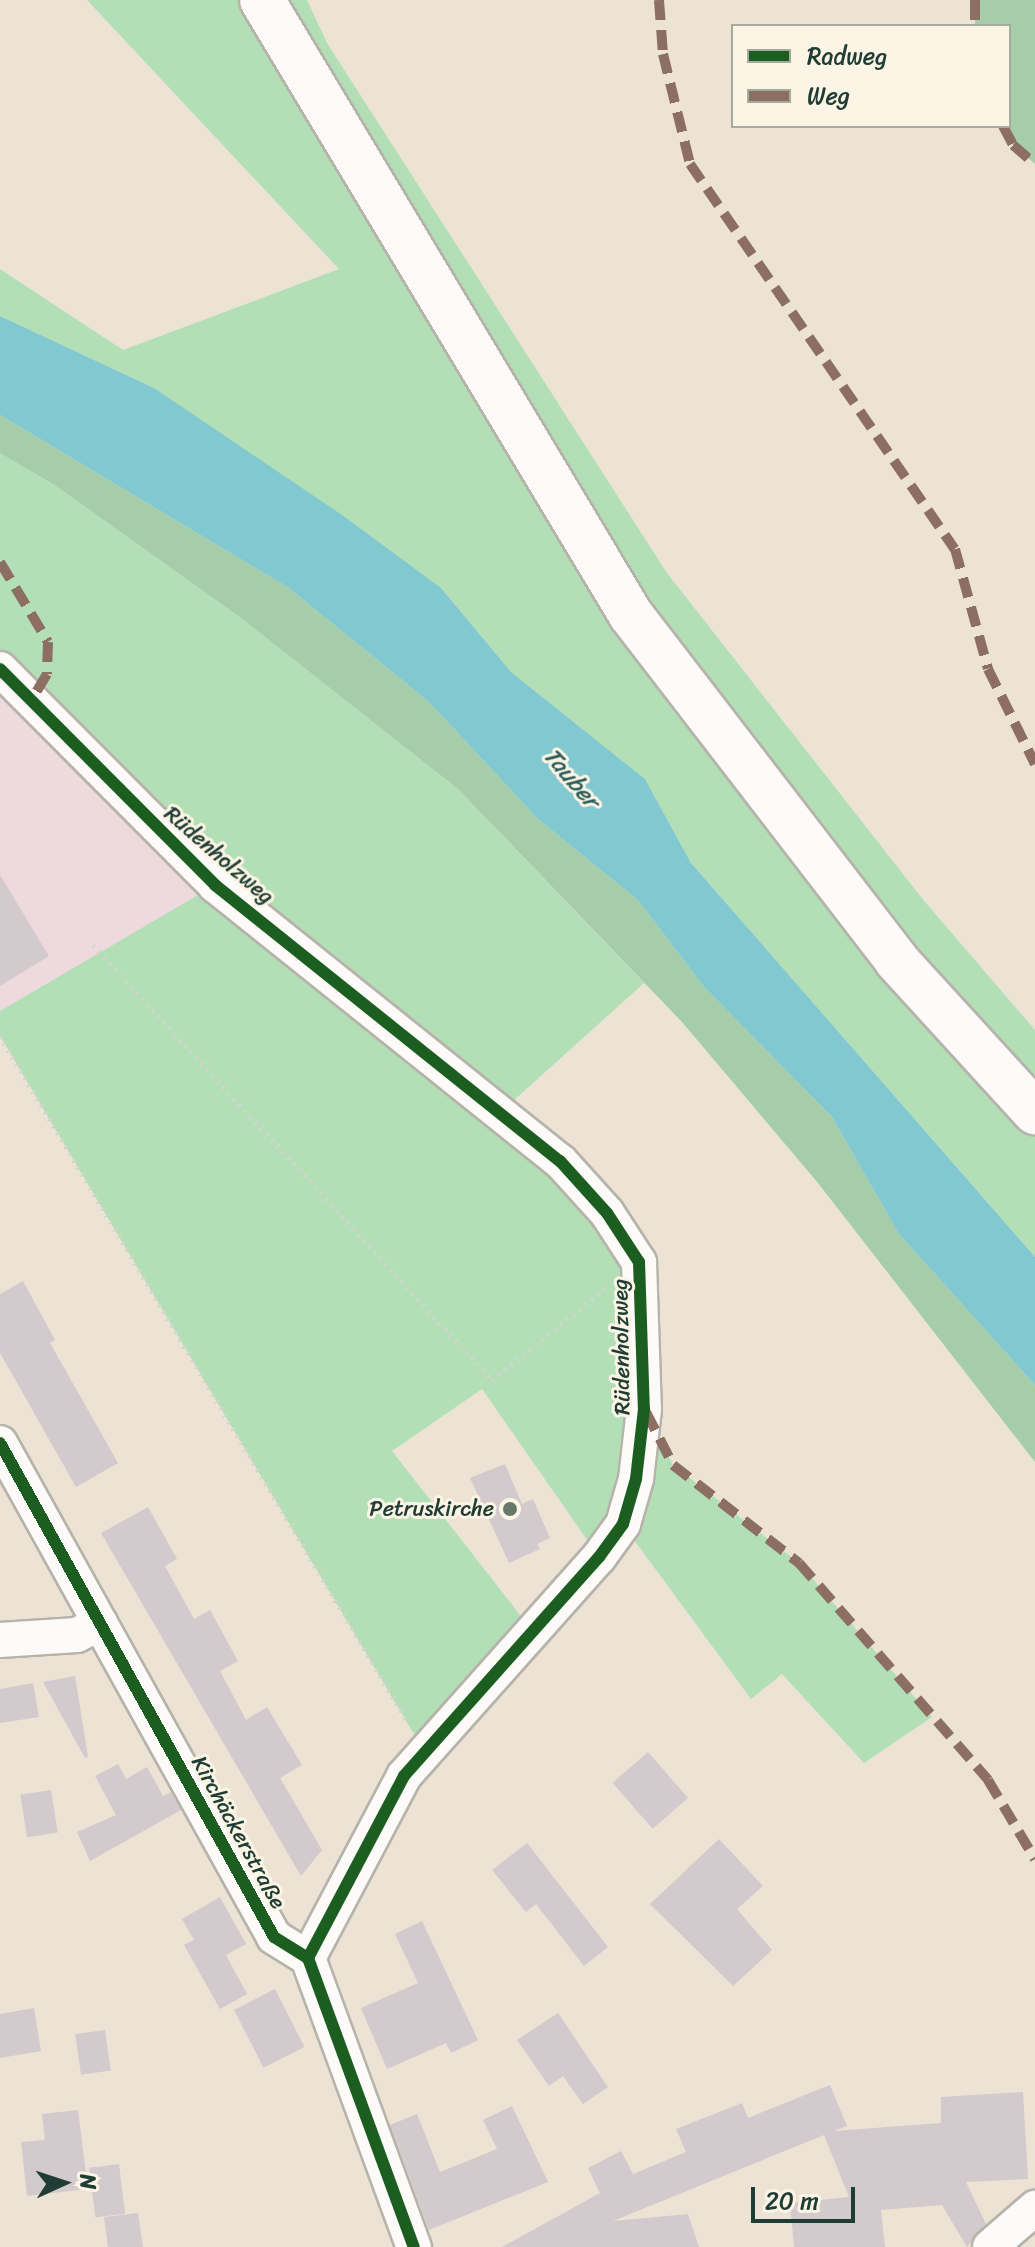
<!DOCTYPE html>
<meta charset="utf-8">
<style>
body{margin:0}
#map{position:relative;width:1035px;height:2247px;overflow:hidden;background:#ece3d5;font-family:Sriracha,sans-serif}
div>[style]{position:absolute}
.built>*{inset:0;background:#eed9de}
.green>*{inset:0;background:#b3dfb7}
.forest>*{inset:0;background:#a5cdaa}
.water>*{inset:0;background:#81c8d1}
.building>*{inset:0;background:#d2cacc;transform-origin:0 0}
.path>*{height:5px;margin-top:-2.5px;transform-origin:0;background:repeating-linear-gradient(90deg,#d4d4cf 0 2px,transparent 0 8px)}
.roads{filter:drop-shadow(2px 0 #b6b3aa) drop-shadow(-2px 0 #b6b3aa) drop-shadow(0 2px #b6b3aa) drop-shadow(0 -2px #b6b3aa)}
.minor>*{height:34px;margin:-17px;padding:0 17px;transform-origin:17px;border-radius:17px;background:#fcfbf9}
.major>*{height:44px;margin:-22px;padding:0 22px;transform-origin:22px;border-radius:22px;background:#fcfbf9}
.quiet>*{height:10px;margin-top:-5px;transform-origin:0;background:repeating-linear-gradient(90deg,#8d6e63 0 20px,transparent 0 30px)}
.cycleway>*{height:12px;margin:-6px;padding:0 6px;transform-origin:6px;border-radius:6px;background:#1b5e20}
.dots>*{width:22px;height:22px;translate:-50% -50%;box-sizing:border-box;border:4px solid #fcf5e5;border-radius:50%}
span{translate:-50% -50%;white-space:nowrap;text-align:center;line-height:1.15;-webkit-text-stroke:6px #fcf5e5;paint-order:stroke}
.street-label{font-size:22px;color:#1f3d34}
.poi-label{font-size:22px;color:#1f3d34}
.right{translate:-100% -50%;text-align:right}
.water-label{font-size:24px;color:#2c5d5b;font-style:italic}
.legend{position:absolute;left:731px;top:24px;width:280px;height:104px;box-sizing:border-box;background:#fcf5e5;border:2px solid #a4ab9e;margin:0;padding:10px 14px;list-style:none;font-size:24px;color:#1f3d34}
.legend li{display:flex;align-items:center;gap:16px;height:40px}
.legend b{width:40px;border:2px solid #a4ab9e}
.north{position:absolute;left:24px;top:2143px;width:80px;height:80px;-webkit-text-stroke:6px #fcf5e5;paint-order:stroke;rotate:87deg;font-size:22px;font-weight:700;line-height:32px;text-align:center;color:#1f3d34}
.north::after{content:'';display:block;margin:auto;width:28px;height:36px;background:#1f3d34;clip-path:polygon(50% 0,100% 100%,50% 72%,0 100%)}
.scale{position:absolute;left:751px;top:2187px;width:104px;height:36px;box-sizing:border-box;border:4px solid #1f3d34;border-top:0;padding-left:10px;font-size:24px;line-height:28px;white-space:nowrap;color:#1f3d34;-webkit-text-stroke:6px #fcf5e5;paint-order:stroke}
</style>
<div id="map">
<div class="built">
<div style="clip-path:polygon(0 669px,215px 885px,0 1011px)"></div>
</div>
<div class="green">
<div style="clip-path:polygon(87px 0,307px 0,327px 43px,667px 573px,925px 902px,1035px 1030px,1035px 1257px,691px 863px,645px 779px,511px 672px,441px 588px,154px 388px,0 316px,0 269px,123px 350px,339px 269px)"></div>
<div style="clip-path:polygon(0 453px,56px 486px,241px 618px,458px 789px,644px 983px,503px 1110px,639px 1262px,644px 1408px,673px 1465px,799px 1563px,932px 1717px,864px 1763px,782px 1674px,751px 1699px,623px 1525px,599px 1557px,482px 1389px,392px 1451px,531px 1629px,424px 1751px,0 1036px,0 1011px,215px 885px,0 669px)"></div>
</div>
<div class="forest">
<div style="clip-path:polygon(975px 0,1035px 0,1035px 164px,1013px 145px,1003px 126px,1009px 126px,1009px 26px,975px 26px)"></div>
<div style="clip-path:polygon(0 415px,289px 588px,429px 702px,538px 819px,638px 900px,704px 987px,832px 1117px,899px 1234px,1035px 1385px,1035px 1462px,818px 1183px,682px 1022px,458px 789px,241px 618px,56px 486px,0 453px)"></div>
</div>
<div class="water">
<div style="clip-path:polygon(0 316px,154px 388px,342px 515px,441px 588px,511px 672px,645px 779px,691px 863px,1035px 1257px,1035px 1385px,899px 1234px,832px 1117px,704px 987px,638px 900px,538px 819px,429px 702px,289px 588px,0 415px)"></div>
</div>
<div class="building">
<div style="clip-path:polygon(0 875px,49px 956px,0 986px)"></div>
<div style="clip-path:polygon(23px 1281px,55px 1340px,50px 1343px,118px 1463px,76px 1487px,0 1353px,0 1294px)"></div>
<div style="clip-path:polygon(505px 1464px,522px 1504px,533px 1499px,550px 1538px,537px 1544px,540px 1549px,509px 1563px,470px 1478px)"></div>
<div style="clip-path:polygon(148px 1507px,177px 1559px,165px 1566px,194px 1619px,210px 1610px,238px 1661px,220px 1671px,246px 1720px,267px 1707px,302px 1765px,280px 1778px,322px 1850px,301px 1876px,101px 1533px)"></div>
<div style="clip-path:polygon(75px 1676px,88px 1757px,85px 1758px,43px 1682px)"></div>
<div style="clip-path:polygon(33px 1683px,39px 1717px,0 1723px,0 1689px)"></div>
<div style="left:648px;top:1752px;width:61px;height:47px;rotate:49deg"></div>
<div style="clip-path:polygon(118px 1764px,126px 1779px,147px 1767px,163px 1796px,171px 1792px,181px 1810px,90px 1861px,77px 1832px,116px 1815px,95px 1776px)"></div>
<div style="left:51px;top:1790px;width:43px;height:31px;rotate:81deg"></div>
<div style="clip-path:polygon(719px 1839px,763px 1886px,737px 1909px,772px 1950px,733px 1986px,650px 1904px)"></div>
<div style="clip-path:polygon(527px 1843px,608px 1947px,584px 1966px,536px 1904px,526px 1912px,492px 1870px)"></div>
<div style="clip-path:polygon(220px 1897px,246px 1944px,226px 1955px,247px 1994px,220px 2009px,184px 1945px,194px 1940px,182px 1919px)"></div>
<div style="clip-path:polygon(422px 1921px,478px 2040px,451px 2053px,446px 2043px,387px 2069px,361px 2008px,418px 1983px,395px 1934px)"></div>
<div style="left:275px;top:1989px;width:65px;height:46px;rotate:63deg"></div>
<div style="clip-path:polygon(34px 2008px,41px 2051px,0 2058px,0 2014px)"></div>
<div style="clip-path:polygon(558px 2013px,608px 2087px,583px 2104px,563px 2076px,549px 2086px,517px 2040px)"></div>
<div style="left:105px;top:2030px;width:41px;height:30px;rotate:82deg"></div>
<div style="clip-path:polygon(830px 2085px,847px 2126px,834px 2131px,941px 2123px,941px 2097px,1023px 2092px,1028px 2179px,966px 2182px,986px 2224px,967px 2247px,942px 2205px,881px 2210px,885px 2247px,794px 2247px,790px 2203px,849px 2197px,824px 2135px,613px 2221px,688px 2214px,699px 2247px,502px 2247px,600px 2193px,588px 2168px,621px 2151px,633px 2174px,686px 2152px,676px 2129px,742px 2103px,748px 2118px)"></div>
<div style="clip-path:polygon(512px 2106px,548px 2182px,429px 2230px,390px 2125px,417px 2114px,440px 2172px,497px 2149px,483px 2120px)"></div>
<div style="clip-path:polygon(78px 2110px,88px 2189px,27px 2196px,21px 2142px,45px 2140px,42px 2114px)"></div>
<div style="left:119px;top:2164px;width:50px;height:30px;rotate:83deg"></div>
<div style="clip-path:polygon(138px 2213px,143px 2247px,108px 2247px,104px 2217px)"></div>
</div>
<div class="path">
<div style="left:93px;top:945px;width:590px;rotate:47.47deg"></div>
<div style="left:492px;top:1380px;width:148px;rotate:-39deg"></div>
<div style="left:0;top:1036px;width:799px;rotate:59.29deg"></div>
</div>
<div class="roads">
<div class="minor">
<div style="left:0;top:669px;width:305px;rotate:45.1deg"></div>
<div style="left:215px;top:885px;width:442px;rotate:38.7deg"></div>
<div style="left:560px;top:1161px;width:70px;rotate:47.9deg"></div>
<div style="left:607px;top:1213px;width:59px;rotate:56.9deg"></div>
<div style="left:639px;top:1262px;width:147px;rotate:88.1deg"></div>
<div style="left:644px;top:1409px;width:70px;rotate:96.5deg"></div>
<div style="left:636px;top:1479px;width:47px;rotate:106.1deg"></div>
<div style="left:623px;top:1524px;width:41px;rotate:126deg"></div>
<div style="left:599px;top:1557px;width:293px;rotate:131.7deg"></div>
<div style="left:404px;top:1776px;width:206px;rotate:117.8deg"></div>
<div style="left:0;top:1443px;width:565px;rotate:60.98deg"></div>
<div style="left:274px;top:1937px;width:40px;rotate:32deg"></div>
<div style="left:308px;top:1958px;width:308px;rotate:69.9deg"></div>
<div style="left:0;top:1640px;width:77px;rotate:-3.7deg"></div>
<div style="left:77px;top:1635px;width:26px;rotate:-28deg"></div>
<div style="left:990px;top:2247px;width:60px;rotate:-40.9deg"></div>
</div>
<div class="major">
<div style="left:262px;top:0;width:717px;rotate:59.04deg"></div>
<div style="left:631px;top:615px;width:436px;rotate:52.4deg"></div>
<div style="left:897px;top:961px;width:205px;rotate:47.6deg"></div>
</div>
</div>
<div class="quiet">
<div style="left:659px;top:0;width:54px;rotate:85.8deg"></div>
<div style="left:663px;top:54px;width:113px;rotate:76.2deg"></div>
<div style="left:690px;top:164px;width:467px;rotate:55.5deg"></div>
<div style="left:955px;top:549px;width:124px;rotate:74.6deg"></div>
<div style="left:988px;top:669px;width:106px;rotate:63.7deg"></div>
<div style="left:975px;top:0;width:26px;rotate:90deg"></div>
<div style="left:1003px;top:126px;width:21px;rotate:62deg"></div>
<div style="left:1013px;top:145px;width:29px;rotate:41deg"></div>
<div style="left:0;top:562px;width:93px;rotate:59deg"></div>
<div style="left:48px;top:642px;width:32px;rotate:92deg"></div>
<div style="left:47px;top:674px;width:31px;rotate:121deg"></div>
<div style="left:646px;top:1412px;width:59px;rotate:63deg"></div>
<div style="left:673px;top:1465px;width:160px;rotate:37.9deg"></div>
<div style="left:799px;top:1563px;width:288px;rotate:48.9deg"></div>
<div style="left:988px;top:1780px;width:92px;rotate:59.3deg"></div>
</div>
<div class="cycleway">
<div style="left:0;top:669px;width:305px;rotate:45.1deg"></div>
<div style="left:215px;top:885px;width:442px;rotate:38.7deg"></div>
<div style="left:560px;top:1161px;width:70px;rotate:47.9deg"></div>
<div style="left:607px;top:1213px;width:59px;rotate:56.9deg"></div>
<div style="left:639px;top:1262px;width:147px;rotate:88.1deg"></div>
<div style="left:644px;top:1409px;width:70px;rotate:96.5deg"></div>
<div style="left:636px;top:1479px;width:47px;rotate:106.1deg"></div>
<div style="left:623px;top:1524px;width:41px;rotate:126deg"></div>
<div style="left:599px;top:1557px;width:293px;rotate:131.7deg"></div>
<div style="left:404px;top:1776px;width:206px;rotate:117.8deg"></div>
<div style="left:0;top:1443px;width:565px;rotate:60.98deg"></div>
<div style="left:274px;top:1937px;width:40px;rotate:32deg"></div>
<div style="left:308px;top:1958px;width:308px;rotate:69.9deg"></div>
</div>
<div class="dots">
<div style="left:510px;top:1509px;background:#67776c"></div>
</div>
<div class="street-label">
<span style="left:219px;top:855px;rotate:41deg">Rüdenholzweg</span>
<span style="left:621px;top:1347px;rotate:-91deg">Rüdenholzweg</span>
<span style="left:239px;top:1832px;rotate:61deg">Kirchäckerstraße</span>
</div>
<div class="poi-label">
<span class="right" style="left:494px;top:1509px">Petruskirche</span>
</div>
<div class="water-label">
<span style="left:571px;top:778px;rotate:49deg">Tauber</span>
</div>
<ul class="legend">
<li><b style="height:10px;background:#1b5e20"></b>Radweg</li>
<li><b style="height:10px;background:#8d6e63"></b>Weg</li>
</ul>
<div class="north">N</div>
<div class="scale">20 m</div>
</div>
